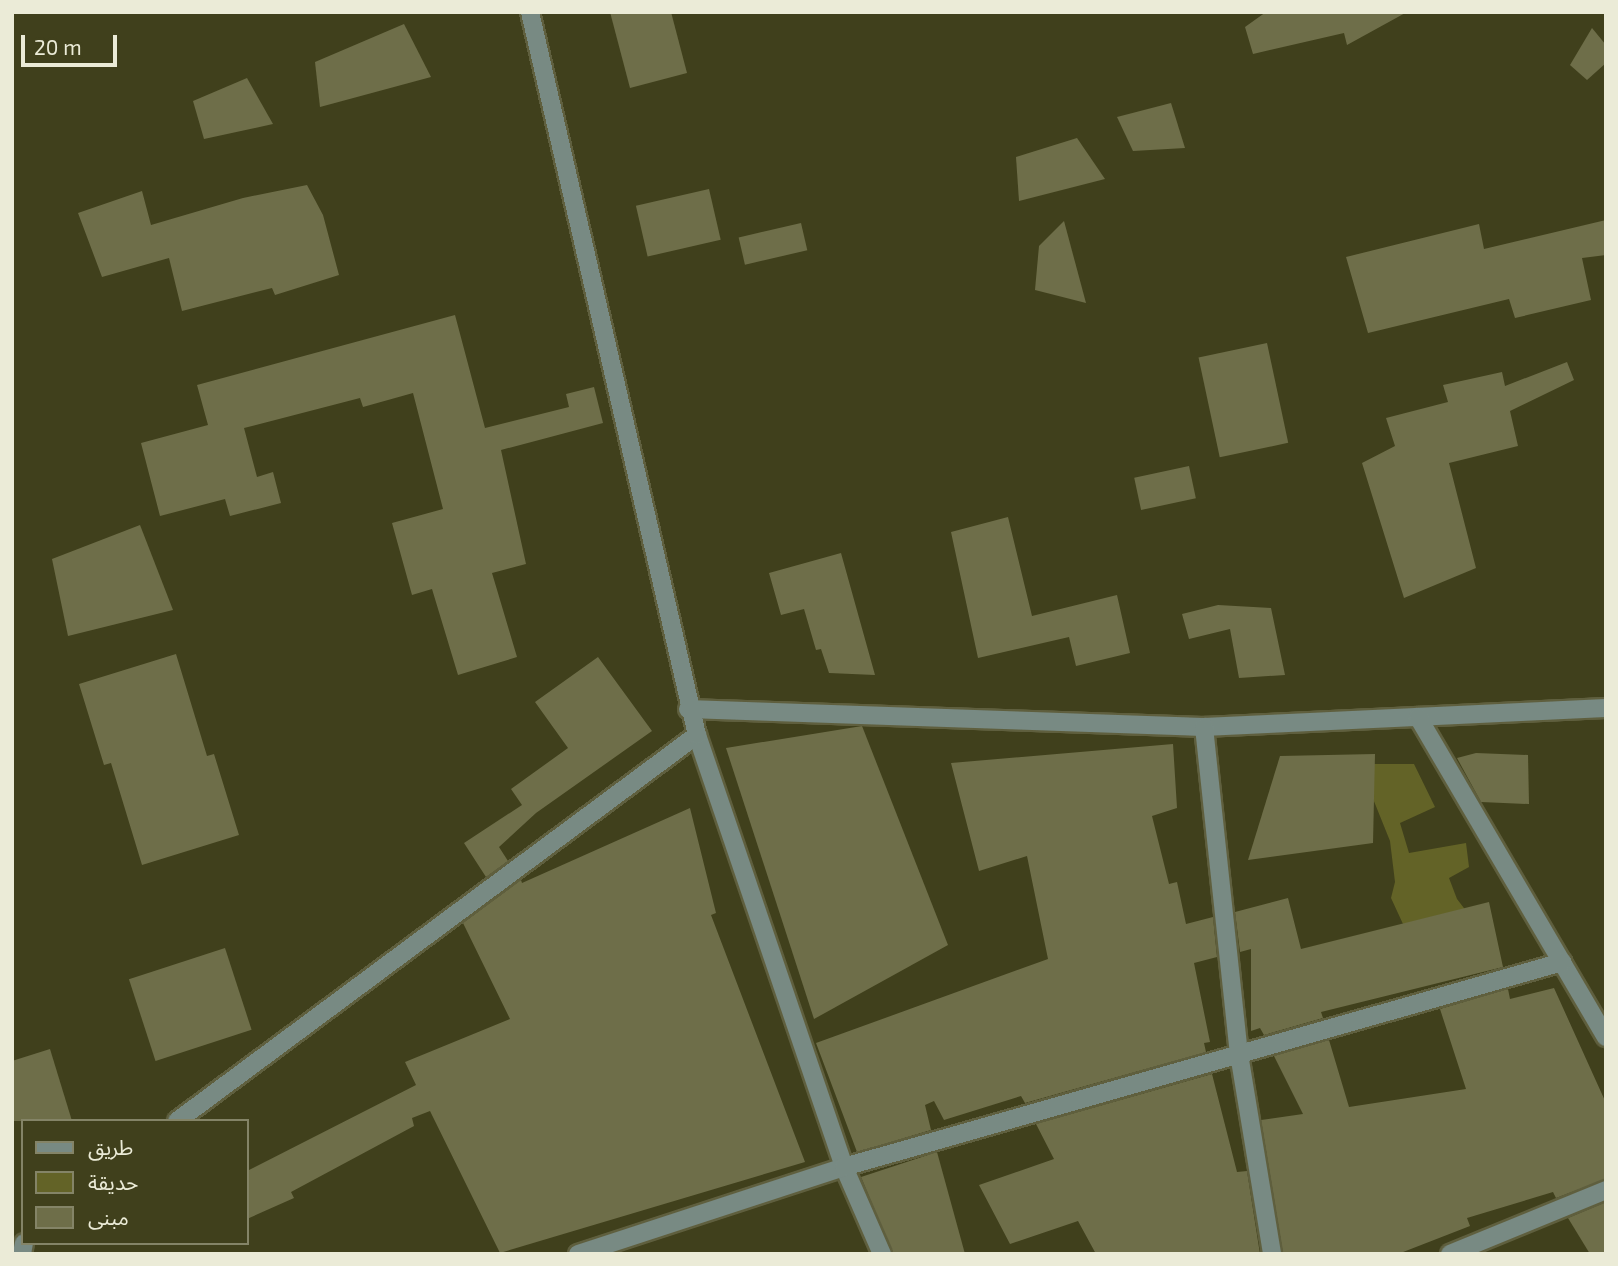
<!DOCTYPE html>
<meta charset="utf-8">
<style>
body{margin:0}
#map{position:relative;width:1618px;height:1266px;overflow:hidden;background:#40401c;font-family:"Exo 2","Noto Sans Arabic",sans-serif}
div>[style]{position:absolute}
.green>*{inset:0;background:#636327}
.building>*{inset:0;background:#6e6e49;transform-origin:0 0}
.roads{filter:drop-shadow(2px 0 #5f5f3e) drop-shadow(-2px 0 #5f5f3e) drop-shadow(0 2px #5f5f3e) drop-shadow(0 -2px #5f5f3e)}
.minor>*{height:18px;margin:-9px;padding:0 9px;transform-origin:9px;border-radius:9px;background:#788a83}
span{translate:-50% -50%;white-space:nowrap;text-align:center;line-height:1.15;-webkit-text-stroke:5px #40401c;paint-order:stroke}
.frame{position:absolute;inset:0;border:14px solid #ebebd7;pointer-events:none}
.legend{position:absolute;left:21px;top:1119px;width:228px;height:126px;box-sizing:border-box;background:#40401c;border:2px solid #848467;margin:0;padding:9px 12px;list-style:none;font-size:21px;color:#ebebd7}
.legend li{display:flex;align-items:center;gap:14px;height:35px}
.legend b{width:35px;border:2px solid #848467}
.scale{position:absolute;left:21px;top:35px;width:96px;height:32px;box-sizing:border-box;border:4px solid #ebebd7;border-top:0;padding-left:9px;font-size:21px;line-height:24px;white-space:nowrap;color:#ebebd7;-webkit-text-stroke:5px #40401c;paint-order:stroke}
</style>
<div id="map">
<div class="green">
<div style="clip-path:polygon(1359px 764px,1414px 764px,1435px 807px,1400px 823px,1409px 853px,1466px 843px,1469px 867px,1449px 878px,1457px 899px,1470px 916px,1403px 924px,1391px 898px,1395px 882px,1390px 841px)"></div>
</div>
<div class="building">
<div style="clip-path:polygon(610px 12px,671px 12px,687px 73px,630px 88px)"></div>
<div style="clip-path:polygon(1266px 12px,1407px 12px,1347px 45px,1344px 33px,1253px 54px,1245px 27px)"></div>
<div style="clip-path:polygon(404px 24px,431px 77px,320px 107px,315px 62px)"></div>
<div style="clip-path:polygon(1592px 28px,1606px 45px,1606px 63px,1587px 80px,1570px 65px)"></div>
<div style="clip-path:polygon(247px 78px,273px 124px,204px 139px,193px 101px)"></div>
<div style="clip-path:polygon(1171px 103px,1185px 148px,1133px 151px,1117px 117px)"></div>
<div style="clip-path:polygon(1077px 138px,1105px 179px,1019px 201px,1016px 157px)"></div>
<div style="clip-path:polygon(307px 185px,323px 215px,339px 275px,275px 295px,272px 288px,182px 311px,169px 258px,102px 277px,78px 213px,142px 191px,151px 225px,243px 198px)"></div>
<div style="left:709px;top:189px;width:52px;height:75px;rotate:77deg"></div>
<div style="clip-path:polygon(1606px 220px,1606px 255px,1582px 258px,1591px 300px,1515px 318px,1509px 299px,1368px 333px,1346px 257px,1479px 224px,1484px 249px)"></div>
<div style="clip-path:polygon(1064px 221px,1086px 303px,1035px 290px,1039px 246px)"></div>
<div style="left:801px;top:223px;width:28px;height:64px;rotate:77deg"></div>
<div style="clip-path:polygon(455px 315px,485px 428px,569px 407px,566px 394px,594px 387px,603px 423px,501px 450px,526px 564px,492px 573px,517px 657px,458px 675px,432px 589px,412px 595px,392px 523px,443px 509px,413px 393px,363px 407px,360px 398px,244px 428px,257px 477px,273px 472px,281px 503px,230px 516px,225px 499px,160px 516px,141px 443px,208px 425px,197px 385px)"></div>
<div style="left:1267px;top:343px;width:102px;height:70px;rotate:78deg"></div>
<div style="clip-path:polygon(1567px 362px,1574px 380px,1510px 411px,1518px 446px,1449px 463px,1476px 568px,1404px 598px,1362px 463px,1395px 446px,1386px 418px,1448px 402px,1443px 385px,1502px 372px,1505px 386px)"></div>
<div style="left:1189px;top:466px;width:33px;height:56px;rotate:78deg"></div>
<div style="clip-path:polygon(1008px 517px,1032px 616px,1117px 595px,1130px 653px,1076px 666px,1069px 637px,978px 658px,951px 532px)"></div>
<div style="clip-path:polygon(140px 525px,173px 610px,68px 636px,52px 559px)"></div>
<div style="clip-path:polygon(841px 553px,875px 675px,829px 673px,821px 649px,816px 650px,804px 609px,781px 615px,769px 573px)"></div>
<div style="clip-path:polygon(1218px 605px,1271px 608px,1285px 675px,1239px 678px,1230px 629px,1189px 639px,1182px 614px)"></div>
<div style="clip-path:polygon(176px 654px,207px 756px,214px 754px,239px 835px,142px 865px,111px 763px,104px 765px,79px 684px)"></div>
<div style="clip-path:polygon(598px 657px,652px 731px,536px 813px,499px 847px,508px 861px,486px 877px,464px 843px,522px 805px,511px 789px,568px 748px,535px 702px)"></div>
<div style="clip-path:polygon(862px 726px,948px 945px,814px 1019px,726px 748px)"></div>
<div style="clip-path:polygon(1173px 744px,1177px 808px,1152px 816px,1169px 884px,1177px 882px,1186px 924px,1213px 917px,1217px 957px,1194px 963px,1210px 1042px,1204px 1043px,1206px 1052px,1025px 1103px,1021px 1096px,944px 1120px,934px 1101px,925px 1105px,931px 1130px,857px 1152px,816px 1043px,1048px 959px,1027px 856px,979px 871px,951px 763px)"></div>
<div style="clip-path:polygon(1476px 753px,1528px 755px,1529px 804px,1481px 802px,1457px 758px)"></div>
<div style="clip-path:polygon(1375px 754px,1373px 843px,1248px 860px,1280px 756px)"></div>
<div style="clip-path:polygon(690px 808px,716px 913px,711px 915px,805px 1162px,500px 1253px,430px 1111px,412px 1118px,414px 1126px,291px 1192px,294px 1198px,247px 1219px,247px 1171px,416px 1085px,405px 1062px,510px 1019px,463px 923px,521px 880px,522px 883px)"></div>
<div style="clip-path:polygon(1288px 898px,1301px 949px,1489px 902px,1503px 967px,1321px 1012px,1323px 1018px,1264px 1035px,1260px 1028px,1251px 1031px,1251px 949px,1240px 952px,1235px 912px)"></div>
<div style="left:225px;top:948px;width:86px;height:101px;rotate:72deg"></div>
<div style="clip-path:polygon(1554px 988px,1606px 1103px,1606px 1179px,1556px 1198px,1553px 1192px,1467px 1218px,1470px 1226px,1398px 1254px,1283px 1254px,1261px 1120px,1303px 1114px,1274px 1056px,1329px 1040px,1349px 1107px,1466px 1089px,1440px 1009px,1508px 989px,1510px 999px)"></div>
<div style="clip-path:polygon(50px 1049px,72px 1121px,12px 1121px,12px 1061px)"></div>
<div style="clip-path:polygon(1212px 1074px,1237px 1172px,1247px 1171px,1260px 1254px,1096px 1254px,1078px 1221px,1010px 1244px,979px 1185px,1054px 1159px,1036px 1124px)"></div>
<div style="clip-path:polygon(937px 1152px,965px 1254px,893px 1254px,861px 1177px)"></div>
<div style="clip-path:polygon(1606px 1202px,1606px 1254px,1590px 1254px,1568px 1218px)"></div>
</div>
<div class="roads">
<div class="minor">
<div style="left:688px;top:709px;width:516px;rotate:2deg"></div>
<div style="left:1204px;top:727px;width:402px;rotate:-2.7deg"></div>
<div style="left:1418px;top:717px;width:371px;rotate:59.6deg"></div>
<div style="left:1204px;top:727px;width:329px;rotate:83.9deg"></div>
<div style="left:1239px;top:1054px;width:203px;rotate:80.6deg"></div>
<div style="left:697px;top:735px;width:456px;rotate:71.2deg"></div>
<div style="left:844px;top:1167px;width:95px;rotate:66.4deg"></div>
<div style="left:177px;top:1121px;width:648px;rotate:-36.59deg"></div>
<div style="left:697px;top:735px;width:742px;rotate:-103.01deg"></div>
<div style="left:22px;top:1254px;width:11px;rotate:-80deg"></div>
<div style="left:578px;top:1254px;width:280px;rotate:-18.1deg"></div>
<div style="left:844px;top:1167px;width:747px;rotate:-15.93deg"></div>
<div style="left:1450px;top:1254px;width:169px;rotate:-22.3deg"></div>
</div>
</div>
<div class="frame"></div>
<ul class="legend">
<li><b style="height:9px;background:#788a83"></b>طريق</li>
<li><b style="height:19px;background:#636327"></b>حديقة</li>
<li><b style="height:19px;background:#6e6e49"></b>مبنى</li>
</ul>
<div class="scale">20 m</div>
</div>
